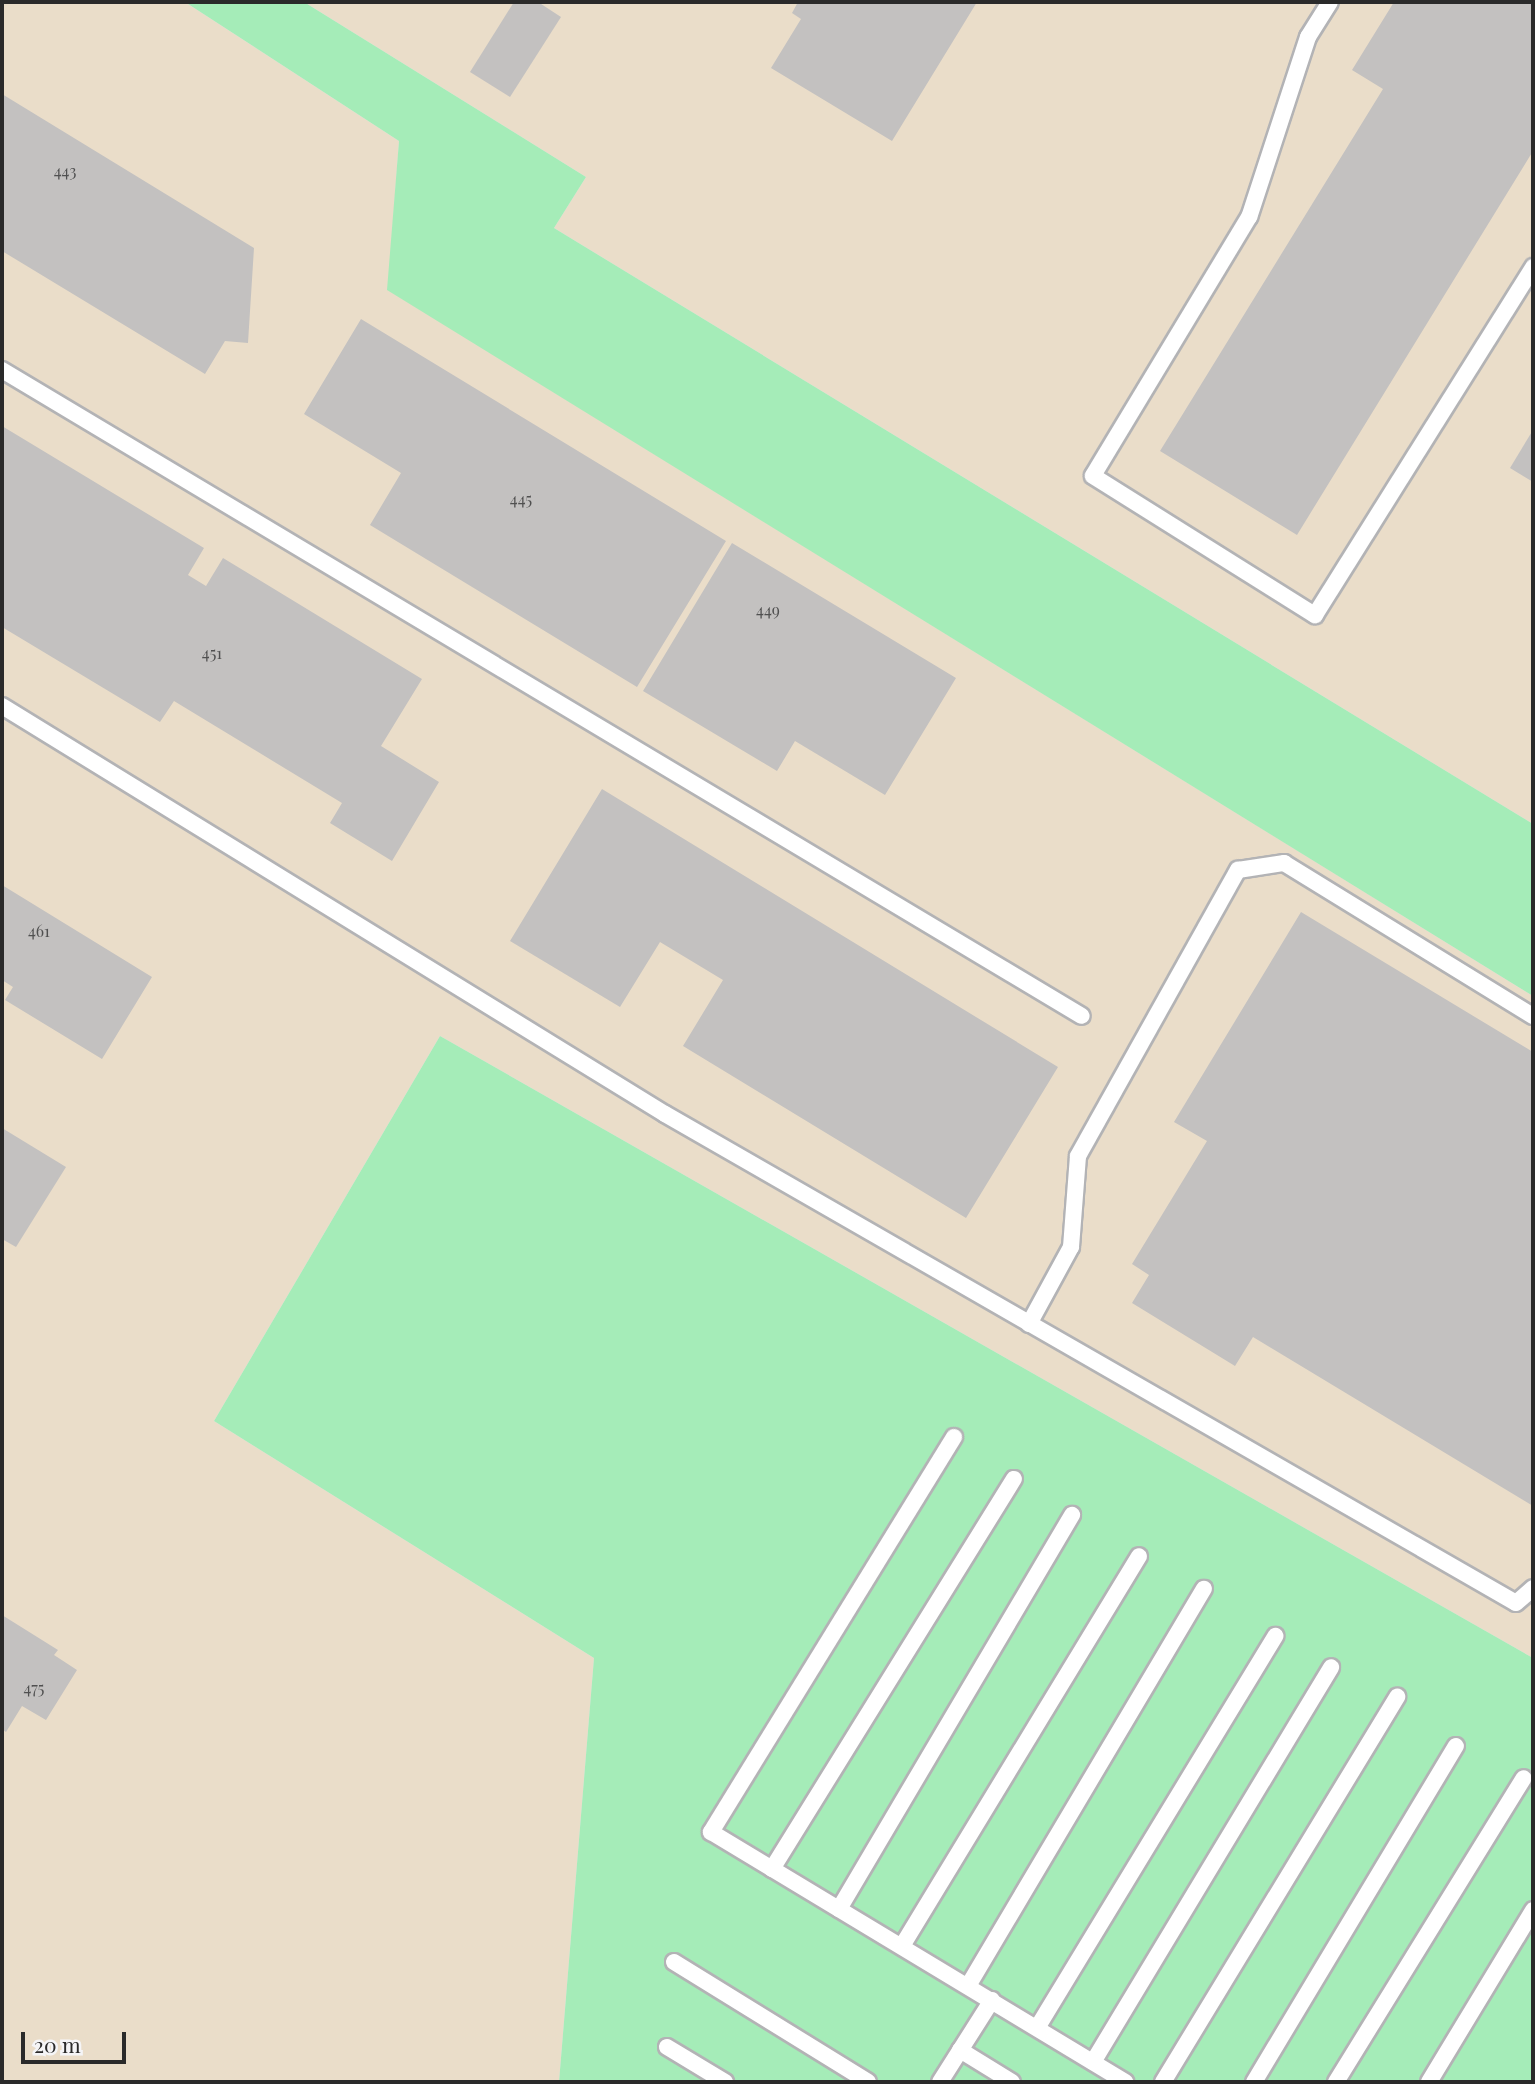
<!DOCTYPE html>
<style>
body{margin:0}
#map{position:relative;width:1535px;height:2084px;overflow:hidden;background:#e8e8ea;font-family:"Playfair Display",serif}
div>[style]{position:absolute}
.industrial>*{inset:0;background:#eaddc9}
.green>*{inset:0;background:#a5ecb8}
.building>*{inset:0;background:#c3c1c0}
.roads{filter:drop-shadow(2px 0 #b3b3b5) drop-shadow(-2px 0 #b3b3b5) drop-shadow(0 2px #b3b3b5) drop-shadow(0 -2px #b3b3b5)}
.service>*{height:16px;margin:-8px;padding:0 8px;transform-origin:8px;border-radius:8px;background:#fff}
span{translate:-50% -50%;white-space:nowrap;text-align:center;line-height:1.15;-webkit-text-stroke:5px #f5f5f7;paint-order:stroke}
.number-label{font-size:16px;color:#505050}
.number-label span{-webkit-text-stroke-width:0}
.frame{position:absolute;inset:0;border:4px solid #2a2a2a;pointer-events:none}
.scale{position:absolute;left:21px;top:2032px;width:105px;height:32px;box-sizing:border-box;border:4px solid #2a2a2a;border-top:0;padding-left:9px;font-size:21px;line-height:24px;white-space:nowrap;color:#2a2a2a;-webkit-text-stroke:5px #f5f5f7;paint-order:stroke}
</style>
<div id="map">
<div class="industrial">
<div style="clip-path:polygon(2px 2px,185px 2px,399px 141px,388px 290px,1533px 996px,1533px 1658px,440px 1036px,214px 1421px,594px 1658px,559px 2082px,2px 2082px)"></div>
<div style="clip-path:polygon(304px 2px,1533px 2px,1533px 824px,554px 228px,586px 177px)"></div>
</div>
<div class="green">
<div style="clip-path:polygon(185px 2px,304px 2px,586px 177px,554px 228px,1533px 824px,1533px 996px,387px 290px,399px 141px)"></div>
<div style="clip-path:polygon(440px 1036px,1533px 1658px,1533px 2082px,559px 2082px,594px 1658px,214px 1421px)"></div>
</div>
<div class="building">
<div style="clip-path:polygon(514px 2px,538px 2px,561px 17px,510px 97px,470px 72px)"></div>
<div style="clip-path:polygon(798px 2px,977px 2px,892px 141px,771px 68px,801px 19px,792px 13px)"></div>
<div style="clip-path:polygon(1394px 2px,1533px 2px,1533px 151px,1297px 535px,1160px 451px,1383px 89px,1352px 70px)"></div>
<div style="clip-path:polygon(2px 94px,254px 248px,248px 343px,225px 341px,205px 374px,2px 251px)"></div>
<div style="clip-path:polygon(361px 319px,726px 541px,637px 687px,370px 525px,401px 473px,304px 414px)"></div>
<div style="clip-path:polygon(2px 426px,204px 548px,188px 575px,206px 586px,223px 558px,422px 679px,381px 746px,439px 782px,392px 861px,330px 823px,342px 803px,174px 701px,160px 722px,2px 627px)"></div>
<div style="clip-path:polygon(1533px 430px,1533px 482px,1510px 468px)"></div>
<div style="clip-path:polygon(732px 543px,956px 678px,885px 795px,795px 741px,777px 771px,643px 691px)"></div>
<div style="clip-path:polygon(602px 789px,1058px 1067px,966px 1218px,683px 1046px,723px 980px,660px 942px,620px 1007px,510px 941px)"></div>
<div style="clip-path:polygon(2px 885px,152px 977px,102px 1059px,5px 1000px,13px 987px,2px 980px)"></div>
<div style="clip-path:polygon(1301px 912px,1533px 1052px,1533px 1506px,1253px 1337px,1235px 1366px,1132px 1303px,1149px 1275px,1132px 1264px,1207px 1141px,1174px 1122px)"></div>
<div style="clip-path:polygon(2px 1128px,66px 1167px,16px 1247px,2px 1239px)"></div>
<div style="clip-path:polygon(2px 1615px,58px 1650px,54px 1655px,77px 1670px,46px 1720px,22px 1706px,6px 1732px,2px 1729px)"></div>
</div>
<div class="roads">
<div class="service">
<div style="left:1330px;top:2px;width:41px;rotate:122.2deg"></div>
<div style="left:1308px;top:37px;width:189px;rotate:108.1deg"></div>
<div style="left:1249px;top:217px;width:302px;rotate:121.1deg"></div>
<div style="left:1093px;top:476px;width:262px;rotate:32.1deg"></div>
<div style="left:1315px;top:615px;width:411px;rotate:-57.9deg"></div>
<div style="left:2px;top:370px;width:1258px;rotate:30.89deg"></div>
<div style="left:2px;top:706px;width:778px;rotate:31.61deg"></div>
<div style="left:665px;top:1114px;width:981px;rotate:29.88deg"></div>
<div style="left:1516px;top:1603px;width:23px;rotate:-41deg"></div>
<div style="left:1029px;top:1324px;width:88px;rotate:-61.4deg"></div>
<div style="left:1071px;top:1247px;width:91px;rotate:-85.6deg"></div>
<div style="left:1078px;top:1156px;width:328px;rotate:-60.8deg"></div>
<div style="left:1238px;top:870px;width:47px;rotate:-8.7deg"></div>
<div style="left:1284px;top:863px;width:292px;rotate:31.6deg"></div>
<div style="left:954px;top:1437px;width:464px;rotate:121.6deg"></div>
<div style="left:711px;top:1832px;width:484px;rotate:31.1deg"></div>
<div style="left:772px;top:1869px;width:459px;rotate:-58.2deg"></div>
<div style="left:839px;top:1909px;width:458px;rotate:-59.4deg"></div>
<div style="left:902px;top:1946px;width:456px;rotate:-58.7deg"></div>
<div style="left:674px;top:1962px;width:228px;rotate:31.7deg"></div>
<div style="left:968px;top:1986px;width:462px;rotate:-59.3deg"></div>
<div style="left:1037px;top:2028px;width:459px;rotate:-58.7deg"></div>
<div style="left:667px;top:2047px;width:68px;rotate:31.1deg"></div>
<div style="left:960px;top:2050px;width:61px;rotate:31.6deg"></div>
<div style="left:1093px;top:2062px;width:461px;rotate:-58.9deg"></div>
<div style="left:940px;top:2082px;width:97px;rotate:-57.6deg"></div>
<div style="left:1163px;top:2082px;width:451px;rotate:-58.7deg"></div>
<div style="left:1254px;top:2082px;width:392px;rotate:-59deg"></div>
<div style="left:1336px;top:2082px;width:357px;rotate:-58.3deg"></div>
<div style="left:1429px;top:2082px;width:201px;rotate:-58.8deg"></div>
</div>
</div>
<div class="number-label">
<span style="left:65px;top:171px">443</span>
<span style="left:521px;top:499px">445</span>
<span style="left:768px;top:610px">449</span>
<span style="left:212px;top:653px">451</span>
<span style="left:39px;top:931px">461</span>
<span style="left:34px;top:1688px">475</span>
</div>
<div class="frame"></div>
<div class="scale">20 m</div>
</div>
